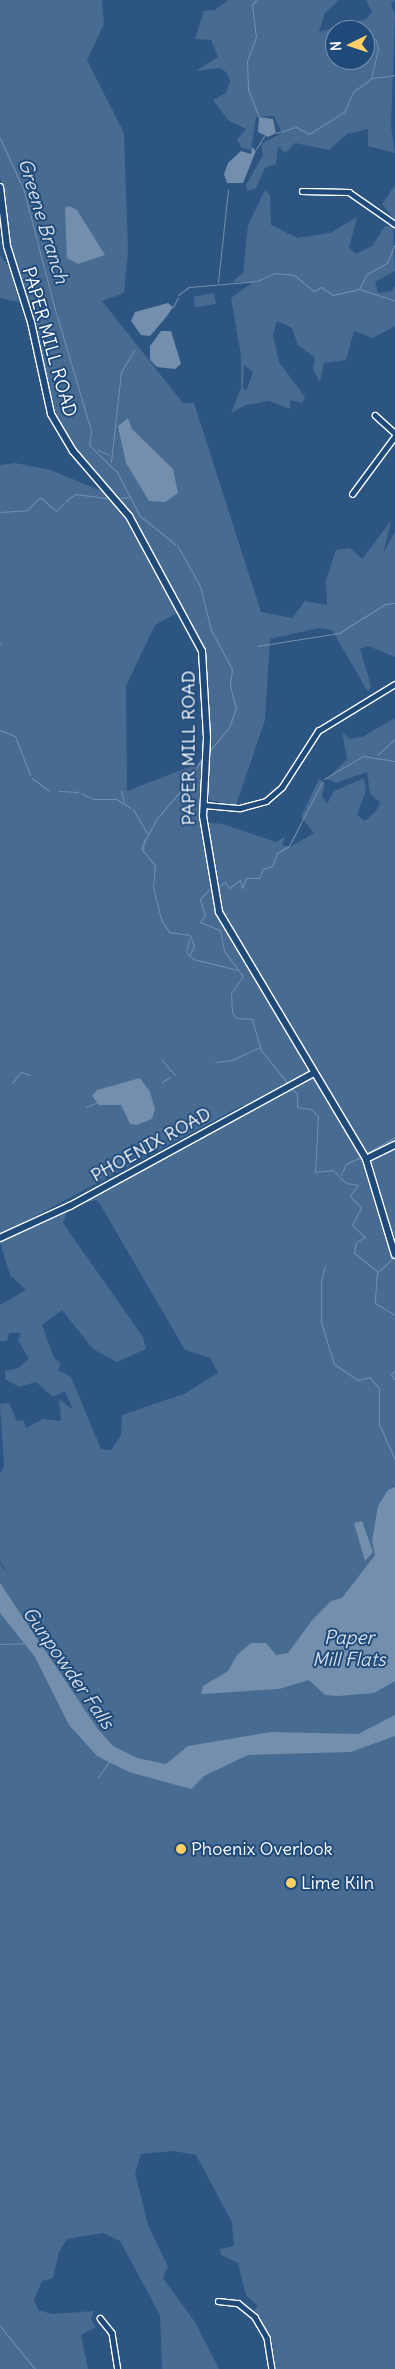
<!DOCTYPE html>
<style>
body{margin:0}
#map{position:relative;width:395px;height:2369px;overflow:hidden;background:#2c5582;font-family:Delius,sans-serif}
div>[style]{position:absolute}
.green>*{inset:0;background:#486b92;transform-origin:0 0}
.water>*{inset:0;background:#748fad}
.stream>*{height:1px;margin:-0.5px;padding:0 0.5px;transform-origin:0.5px;border-radius:0.5px;background:#748fad}
.roads{filter:drop-shadow(1px 0 #fff) drop-shadow(-1px 0 #fff) drop-shadow(0 1px #fff) drop-shadow(0 -1px #fff)}
.minor>*{height:4.5px;margin:-2.25px;padding:0 2.25px;transform-origin:2.25px;border-radius:2.25px;background:#1f4a7a}
.tertiary>*{height:5.5px;margin:-2.75px;padding:0 2.75px;transform-origin:2.75px;border-radius:2.75px;background:#1f4a7a}
.secondary>*{height:6px;margin:-3px;padding:0 3px;transform-origin:3px;border-radius:3px;background:#1f4a7a}
.dots>*{width:14px;height:14px;translate:-50% -50%;box-sizing:border-box;border:2px solid #1f4a7a;border-radius:50%}
span{translate:-50% -50%;white-space:nowrap;text-align:center;line-height:1.15;-webkit-text-stroke:4px #1f4a7a;paint-order:stroke}
.street-label{font-size:18px;color:#fff}
.poi-label{font-size:18px;color:#fff}
.left{translate:0 -50%;text-align:left}
.water-label{font-size:19px;color:#d5dde6;font-style:italic}
.north{position:absolute;left:325px;top:20px;width:50px;height:50px;box-sizing:border-box;background:#1f4a7a;border:1px solid #7992af;border-radius:50%;rotate:266deg;font-size:14px;font-weight:700;line-height:20px;text-align:center;color:#fff}
.north::after{content:'';display:block;margin:auto;width:18px;height:22px;background:#ffd166;clip-path:polygon(50% 0,100% 100%,50% 72%,0 100%)}
</style>
<div id="map">
<div class="green">
<div style="clip-path:polygon(0 0,102px 0,104px 24px,87px 60px,124px 133px,128px 251px,124px 293px,102px 301px,183px 403px,194px 403px,261px 612px,292px 618px,305px 601px,327px 605px,326px 580px,336px 550px,350px 548px,362px 559px,391px 521px,383px 554px,395px 532px,395px 657px,368px 646px,360px 649px,371px 686px,368px 692px,332px 630px,319px 628px,270px 639px,265px 720px,236px 805px,209px 800px,205px 655px,132px 516px,74px 450px,55px 417px,32px 313px,7px 237px,7px 204px,0 178px)"></div>
<div style="clip-path:polygon(evenodd,228px 0,339px 0,325px 13px,319px 32px,366px 19px,372px 12px,366px 0,395px 0,391px 4px,395px 15px,391px 126px,395px 153px,368px 146px,368px 129px,347px 134px,329px 150px,295px 143px,285px 153px,278px 146px,276px 164px,265px 168px,256px 188px,247px 191px,246px 185px,263px 155px,261px 144px,282px 133px,274px 116px,256px 117px,251px 150px,242px 148px,237px 140px,246px 129px,229px 121px,213px 100px,226px 93px,230px 81px,226px 72px,220px 68px,196px 71px,218px 57px,211px 40px,195px 39px,204px 11px,215px 10px,228px 0,335px 30px,365px 30px,365px 60px,335px 60px,335px 30px)"></div>
<div style="clip-path:polygon(395px 185px,395px 220px,382px 204px)"></div>
<div style="clip-path:polygon(evenodd,265px 190px,270px 195px,271px 225px,297px 238px,330px 233px,357px 217px,349px 248px,356px 254px,372px 246px,385px 226px,393px 227px,395px 271px,375px 282px,378px 293px,392px 291px,395px 285px,395px 326px,373px 338px,354px 331px,346px 360px,324px 363px,320px 382px,313px 370px,315px 358px,298px 345px,292px 328px,277px 321px,273px 335px,279px 362px,305px 397px,302px 403px,290px 400px,290px 409px,269px 401px,246px 405px,231px 413px,241px 388px,241px 355px,231px 298px,252px 283px,232px 282px,243px 273px,248px 225px,265px 190px,244px 365px,253px 372px,246px 391px,243px 387px,244px 365px)"></div>
<div style="clip-path:polygon(0 255px,10px 268px,19px 302px,0 298px)"></div>
<div style="left:214px;top:293px;width:11px;height:21px;rotate:80deg"></div>
<div style="clip-path:polygon(15px 463px,51px 470px,111px 495px,179px 612px,155px 625px,126px 686px,127px 791px,197px 764px,204px 756px,202px 830px,203px 822px,223px 824px,276px 842px,285px 837px,282px 845px,290px 847px,314px 833px,301px 817px,319px 779px,325px 783px,322px 796px,327px 804px,334px 791px,364px 778px,366px 790px,357px 815px,365px 821px,377px 810px,380px 802px,370px 794px,367px 772px,336px 783px,327px 779px,347px 759px,342px 732px,350px 739px,362px 737px,395px 718px,395px 2369px,276px 2369px,271px 2337px,254px 2310px,258px 2306px,246px 2295px,238px 2263px,221px 2255px,220px 2249px,234px 2246px,232px 2222px,196px 2155px,174px 2151px,141px 2154px,135px 2173px,148px 2225px,168px 2267px,163px 2278px,195px 2322px,219px 2369px,162px 2369px,160px 2315px,120px 2241px,103px 2233px,67px 2239px,59px 2252px,53px 2278px,42px 2281px,34px 2300px,38px 2310px,52px 2314px,94px 2311px,91px 2319px,96px 2327px,81px 2335px,88px 2369px,0 2369px,0 1564px,10px 1576px,0 1562px,0 1474px,4px 1467px,0 1404px,9px 1403px,17px 1421px,23px 1420px,26px 1428px,43px 1419px,61px 1421px,59px 1399px,73px 1410px,65px 1391px,53px 1397px,36px 1382px,19px 1387px,5px 1379px,5px 1371px,19px 1368px,29px 1358px,18px 1341px,21px 1333px,9px 1333px,7px 1341px,0 1341px,0 1305px,26px 1290px,10px 1275px,0 1242px,67px 1212px,63px 1223px,143px 1337px,146px 1349px,117px 1362px,93px 1349px,62px 1310px,42px 1325px,54px 1358px,61px 1363px,58px 1370px,71px 1377px,101px 1449px,111px 1450px,121px 1435px,122px 1415px,184px 1394px,218px 1373px,210px 1358px,185px 1350px,100px 1204px,96px 1200px,80px 1204px,247px 1112px,243px 1105px,0 1235px,0 465px)"></div>
</div>
<div class="water">
<div style="clip-path:polygon(259px 117px,273px 119px,276px 133px,268px 137px,258px 132px)"></div>
<div style="clip-path:polygon(252px 147px,256px 151px,243px 183px,227px 183px,224px 174px,228px 163px,241px 151px,251px 154px)"></div>
<div style="clip-path:polygon(69px 206px,77px 210px,105px 255px,78px 264px,67px 258px,65px 208px)"></div>
<div style="clip-path:polygon(168px 303px,173px 307px,167px 316px,150px 336px,141px 335px,131px 321px,135px 312px)"></div>
<div style="clip-path:polygon(171px 331px,181px 364px,175px 369px,157px 367px,150px 360px,150px 346px,161px 331px)"></div>
<div style="clip-path:polygon(128px 418px,132px 429px,173px 469px,178px 493px,165px 502px,149px 501px,126px 463px,118px 426px)"></div>
<div style="clip-path:polygon(140px 1078px,150px 1092px,155px 1109px,152px 1119px,137px 1125px,130px 1124px,121px 1105px,99px 1105px,92px 1096px,97px 1090px)"></div>
<div style="clip-path:polygon(395px 1487px,395px 1681px,374px 1693px,338px 1696px,325px 1695px,309px 1680px,279px 1689px,201px 1694px,203px 1686px,228px 1671px,237px 1655px,251px 1643px,266px 1643px,276px 1655px,288px 1653px,313px 1619px,331px 1601px,342px 1598px,375px 1555px,372px 1541px,378px 1506px,388px 1490px)"></div>
<div style="clip-path:polygon(362px 1521px,373px 1552px,365px 1561px,354px 1523px)"></div>
<div style="clip-path:polygon(0 1583px,97px 1728px,113px 1746px,137px 1758px,166px 1764px,188px 1746px,271px 1732px,358px 1734px,395px 1715px,395px 1736px,351px 1752px,248px 1755px,204px 1776px,191px 1789px,129px 1772px,97px 1756px,69px 1725px,35px 1657px,0 1613px)"></div>
</div>
<div class="stream">
<div style="left:256px;top:0;width:6px;rotate:129deg"></div>
<div style="left:252px;top:5px;width:32px;rotate:83deg"></div>
<div style="left:256px;top:37px;width:25px;rotate:111deg"></div>
<div style="left:247px;top:60px;width:29px;rotate:88deg"></div>
<div style="left:248px;top:89px;width:30px;rotate:69deg"></div>
<div style="left:372px;top:78px;width:23px;rotate:-7deg"></div>
<div style="left:276px;top:133px;width:21px;rotate:-17deg"></div>
<div style="left:296px;top:127px;width:15px;rotate:28deg"></div>
<div style="left:309px;top:134px;width:41px;rotate:-32.2deg"></div>
<div style="left:344px;top:112px;width:23px;rotate:-65deg"></div>
<div style="left:354px;top:91px;width:21px;rotate:-35deg"></div>
<div style="left:371px;top:79px;width:32px;rotate:-77deg"></div>
<div style="left:378px;top:48px;width:10px;rotate:-107deg"></div>
<div style="left:0;top:138px;width:58px;rotate:65.6deg"></div>
<div style="left:24px;top:191px;width:127px;rotate:75.4deg"></div>
<div style="left:256px;top:149px;width:15px;rotate:-58deg"></div>
<div style="left:218px;top:282px;width:93px;rotate:-83.8deg"></div>
<div style="left:359px;top:289px;width:17px;rotate:-62deg"></div>
<div style="left:367px;top:274px;width:23px;rotate:-29deg"></div>
<div style="left:387px;top:263px;width:21px;rotate:-67deg"></div>
<div style="left:359px;top:289px;width:38px;rotate:18deg"></div>
<div style="left:178px;top:295px;width:14px;rotate:-36deg"></div>
<div style="left:189px;top:287px;width:68px;rotate:-5deg"></div>
<div style="left:257px;top:281px;width:20px;rotate:-24deg"></div>
<div style="left:275px;top:273px;width:19px;rotate:6deg"></div>
<div style="left:294px;top:275px;width:26px;rotate:39deg"></div>
<div style="left:314px;top:291px;width:8px;rotate:-30deg"></div>
<div style="left:321px;top:287px;width:14px;rotate:34deg"></div>
<div style="left:333px;top:295px;width:26px;rotate:-13deg"></div>
<div style="left:173px;top:307px;width:11px;rotate:-63deg"></div>
<div style="left:57px;top:316px;width:120px;rotate:73.5deg"></div>
<div style="left:91px;top:431px;width:14px;rotate:98deg"></div>
<div style="left:89px;top:445px;width:40px;rotate:44deg"></div>
<div style="left:98px;top:450px;width:12px;rotate:24deg"></div>
<div style="left:111px;top:462px;width:91px;rotate:-83.7deg"></div>
<div style="left:121px;top:372px;width:26px;rotate:-59deg"></div>
<div style="left:118px;top:474px;width:47px;rotate:62.4deg"></div>
<div style="left:140px;top:516px;width:45px;rotate:38.7deg"></div>
<div style="left:121px;top:498px;width:9px;rotate:-6deg"></div>
<div style="left:66px;top:501px;width:11px;rotate:-38deg"></div>
<div style="left:75px;top:494px;width:34px;rotate:7deg"></div>
<div style="left:27px;top:510px;width:18px;rotate:-45deg"></div>
<div style="left:40px;top:497px;width:21px;rotate:41deg"></div>
<div style="left:56px;top:511px;width:11px;rotate:-45deg"></div>
<div style="left:0;top:512px;width:26px;rotate:-4deg"></div>
<div style="left:177px;top:545px;width:47px;rotate:60.7deg"></div>
<div style="left:200px;top:586px;width:45px;rotate:76deg"></div>
<div style="left:211px;top:630px;width:44px;rotate:61.7deg"></div>
<div style="left:232px;top:669px;width:17px;rotate:97deg"></div>
<div style="left:230px;top:686px;width:23px;rotate:75deg"></div>
<div style="left:236px;top:708px;width:20px;rotate:110deg"></div>
<div style="left:229px;top:727px;width:32px;rotate:129deg"></div>
<div style="left:0;top:644px;width:1px"></div>
<div style="left:257px;top:646px;width:83px;rotate:-9deg"></div>
<div style="left:339px;top:633px;width:54px;rotate:-32.2deg"></div>
<div style="left:385px;top:604px;width:10px;rotate:-6deg"></div>
<div style="left:0;top:730px;width:16px;rotate:22deg"></div>
<div style="left:15px;top:736px;width:42px;rotate:69deg"></div>
<div style="left:377px;top:755px;width:24px;rotate:-42deg"></div>
<div style="left:32px;top:778px;width:21px;rotate:37deg"></div>
<div style="left:324px;top:779px;width:45px;rotate:-30.5deg"></div>
<div style="left:363px;top:756px;width:32px;rotate:9deg"></div>
<div style="left:190px;top:780px;width:26px;rotate:-61deg"></div>
<div style="left:59px;top:791px;width:19px;rotate:3deg"></div>
<div style="left:121px;top:791px;width:11px;rotate:75deg"></div>
<div style="left:81px;top:793px;width:13px;rotate:27deg"></div>
<div style="left:93px;top:799px;width:23px"></div>
<div style="left:116px;top:799px;width:17px;rotate:31deg"></div>
<div style="left:133px;top:809px;width:28px;rotate:60deg"></div>
<div style="left:158px;top:817px;width:48px;rotate:-49.3deg"></div>
<div style="left:157px;top:818px;width:34px;rotate:118deg"></div>
<div style="left:141px;top:848px;width:22px;rotate:51deg"></div>
<div style="left:155px;top:865px;width:22px;rotate:95deg"></div>
<div style="left:153px;top:887px;width:34px;rotate:76deg"></div>
<div style="left:161px;top:920px;width:14px;rotate:56deg"></div>
<div style="left:169px;top:932px;width:21px;rotate:8deg"></div>
<div style="left:190px;top:935px;width:12px;rotate:70deg"></div>
<div style="left:194px;top:946px;width:11px;rotate:117deg"></div>
<div style="left:143px;top:852px;width:13px;rotate:-86deg"></div>
<div style="left:210px;top:888px;width:15px;rotate:132deg"></div>
<div style="left:200px;top:899px;width:17px;rotate:73deg"></div>
<div style="left:205px;top:915px;width:9px;rotate:126deg"></div>
<div style="left:200px;top:922px;width:22px;rotate:22deg"></div>
<div style="left:220px;top:930px;width:21px;rotate:79deg"></div>
<div style="left:224px;top:951px;width:31px;rotate:53deg"></div>
<div style="left:243px;top:976px;width:21px;rotate:125deg"></div>
<div style="left:231px;top:993px;width:20px;rotate:87deg"></div>
<div style="left:232px;top:1013px;width:6px;rotate:51deg"></div>
<div style="left:236px;top:1018px;width:16px;rotate:4deg"></div>
<div style="left:252px;top:1019px;width:32px;rotate:74deg"></div>
<div style="left:261px;top:1050px;width:43px;rotate:51.5deg"></div>
<div style="left:217px;top:888px;width:10px;rotate:-37deg"></div>
<div style="left:225px;top:882px;width:7px;rotate:56deg"></div>
<div style="left:229px;top:888px;width:14px;rotate:-36deg"></div>
<div style="left:240px;top:880px;width:8px;rotate:76deg"></div>
<div style="left:242px;top:888px;width:11px;rotate:-68deg"></div>
<div style="left:246px;top:878px;width:13px"></div>
<div style="left:259px;top:878px;width:10px;rotate:-66deg"></div>
<div style="left:263px;top:869px;width:9px;rotate:-18deg"></div>
<div style="left:272px;top:866px;width:14px;rotate:-69deg"></div>
<div style="left:277px;top:853px;width:14px;rotate:-30deg"></div>
<div style="left:289px;top:846px;width:72px;rotate:-62.7deg"></div>
<div style="left:189px;top:939px;width:13px;rotate:103deg"></div>
<div style="left:186px;top:952px;width:10px;rotate:45deg"></div>
<div style="left:193px;top:959px;width:46px;rotate:13.7deg"></div>
<div style="left:161px;top:1059px;width:21px;rotate:49deg"></div>
<div style="left:215px;top:1062px;width:17px;rotate:-7deg"></div>
<div style="left:232px;top:1060px;width:31px;rotate:-25deg"></div>
<div style="left:162px;top:1082px;width:9px;rotate:-32deg"></div>
<div style="left:12px;top:1083px;width:14px;rotate:-51deg"></div>
<div style="left:21px;top:1072px;width:9px;rotate:18deg"></div>
<div style="left:291px;top:1089px;width:7px;rotate:34deg"></div>
<div style="left:297px;top:1093px;width:14px;rotate:90deg"></div>
<div style="left:297px;top:1107px;width:14px;rotate:8deg"></div>
<div style="left:311px;top:1109px;width:10px;rotate:45deg"></div>
<div style="left:318px;top:1116px;width:56px;rotate:93.1deg"></div>
<div style="left:315px;top:1172px;width:18px;rotate:-6deg"></div>
<div style="left:333px;top:1170px;width:18px;rotate:45deg"></div>
<div style="left:346px;top:1183px;width:12px;rotate:9deg"></div>
<div style="left:358px;top:1185px;width:14px;rotate:126deg"></div>
<div style="left:350px;top:1196px;width:16px;rotate:47deg"></div>
<div style="left:361px;top:1208px;width:19px;rotate:118deg"></div>
<div style="left:352px;top:1225px;width:18px;rotate:43deg"></div>
<div style="left:365px;top:1237px;width:10px;rotate:151deg"></div>
<div style="left:356px;top:1242px;width:11px;rotate:100deg"></div>
<div style="left:354px;top:1253px;width:29px;rotate:38deg"></div>
<div style="left:377px;top:1271px;width:32px;rotate:94deg"></div>
<div style="left:375px;top:1303px;width:23px;rotate:31deg"></div>
<div style="left:86px;top:1107px;width:13px;rotate:-23deg"></div>
<div style="left:367px;top:1153px;width:32px;rotate:-30deg"></div>
<div style="left:341px;top:1175px;width:12px;rotate:-66deg"></div>
<div style="left:346px;top:1164px;width:17px;rotate:-25deg"></div>
<div style="left:325px;top:1265px;width:16px;rotate:104deg"></div>
<div style="left:321px;top:1281px;width:41px;rotate:90deg"></div>
<div style="left:321px;top:1322px;width:44px;rotate:72.8deg"></div>
<div style="left:334px;top:1364px;width:29px;rotate:34deg"></div>
<div style="left:358px;top:1380px;width:11px;rotate:-15deg"></div>
<div style="left:369px;top:1377px;width:15px;rotate:48deg"></div>
<div style="left:379px;top:1388px;width:36px;rotate:90deg"></div>
<div style="left:379px;top:1424px;width:39px;rotate:66deg"></div>
<div style="left:378px;top:1272px;width:19px;rotate:-43deg"></div>
<div style="left:395px;top:1370px;width:6px;rotate:129deg"></div>
<div style="left:391px;top:1375px;width:6px;rotate:51deg"></div>
<div style="left:0;top:1644px;width:24px;rotate:-2deg"></div>
<div style="left:98px;top:1777px;width:19px;rotate:-54deg"></div>
<div style="left:0;top:2326px;width:55px;rotate:50.9deg"></div>
</div>
<div class="roads">
<div class="minor">
<div style="left:302px;top:191px;width:47px;rotate:1.2deg"></div>
<div style="left:349px;top:192px;width:56px;rotate:34.8deg"></div>
<div style="left:375px;top:415px;width:27px;rotate:42deg"></div>
<div style="left:352px;top:494px;width:72px;rotate:-53.4deg"></div>
<div style="left:204px;top:805px;width:36px;rotate:5deg"></div>
<div style="left:240px;top:808px;width:27px;rotate:-15deg"></div>
<div style="left:266px;top:801px;width:21px;rotate:-41deg"></div>
<div style="left:282px;top:787px;width:67px;rotate:-57.3deg"></div>
<div style="left:318px;top:731px;width:90px;rotate:-31.4deg"></div>
<div style="left:218px;top:2301px;width:20px;rotate:6deg"></div>
<div style="left:238px;top:2303px;width:22px;rotate:39deg"></div>
<div style="left:255px;top:2317px;width:24px;rotate:60deg"></div>
<div style="left:267px;top:2338px;width:31px;rotate:81deg"></div>
<div style="left:100px;top:2318px;width:19px;rotate:51deg"></div>
<div style="left:112px;top:2333px;width:36px;rotate:81deg"></div>
</div>
<div class="tertiary">
<div style="left:366px;top:1159px;width:32px;rotate:-26deg"></div>
<div style="left:0;top:1238px;width:77px;rotate:-24.6deg"></div>
<div style="left:70px;top:1206px;width:278px;rotate:-28.6deg"></div>
</div>
<div class="secondary">
<div style="left:0;top:187px;width:59px;rotate:83.2deg"></div>
<div style="left:7px;top:246px;width:80px;rotate:72.5deg"></div>
<div style="left:31px;top:322px;width:94px;rotate:77.7deg"></div>
<div style="left:51px;top:414px;width:43px;rotate:59.3deg"></div>
<div style="left:73px;top:451px;width:86px;rotate:49.3deg"></div>
<div style="left:129px;top:516px;width:153px;rotate:61.6deg"></div>
<div style="left:202px;top:651px;width:87px;rotate:86.7deg"></div>
<div style="left:207px;top:738px;width:78px;rotate:92.9deg"></div>
<div style="left:203px;top:816px;width:97px;rotate:80.5deg"></div>
<div style="left:219px;top:912px;width:287px;rotate:59.2deg"></div>
<div style="left:366px;top:1159px;width:100px;rotate:73.2deg"></div>
</div>
</div>
<div class="dots">
<div style="left:181px;top:1849px;background:#ffd166"></div>
<div style="left:291px;top:1883px;background:#ffd166"></div>
</div>
<div class="street-label">
<span style="left:49px;top:342px;rotate:74deg">PAPER MILL ROAD</span>
<span style="left:189px;top:748px;rotate:-90deg">PAPER MILL ROAD</span>
<span style="left:151px;top:1145px;rotate:-29deg">PHOENIX ROAD</span>
</div>
<div class="poi-label">
<span class="left" style="left:191px;top:1849px">Phoenix Overlook</span>
<span class="left" style="left:301px;top:1883px">Lime Kiln</span>
</div>
<div class="water-label">
<span style="left:43px;top:221px;rotate:73deg">Greene Branch</span>
<span style="left:349px;top:1649px">Paper<br>Mill Flats</span>
<span style="left:68px;top:1668px;rotate:55deg">Gunpowder Falls</span>
</div>
<div class="north">N</div>
</div>
